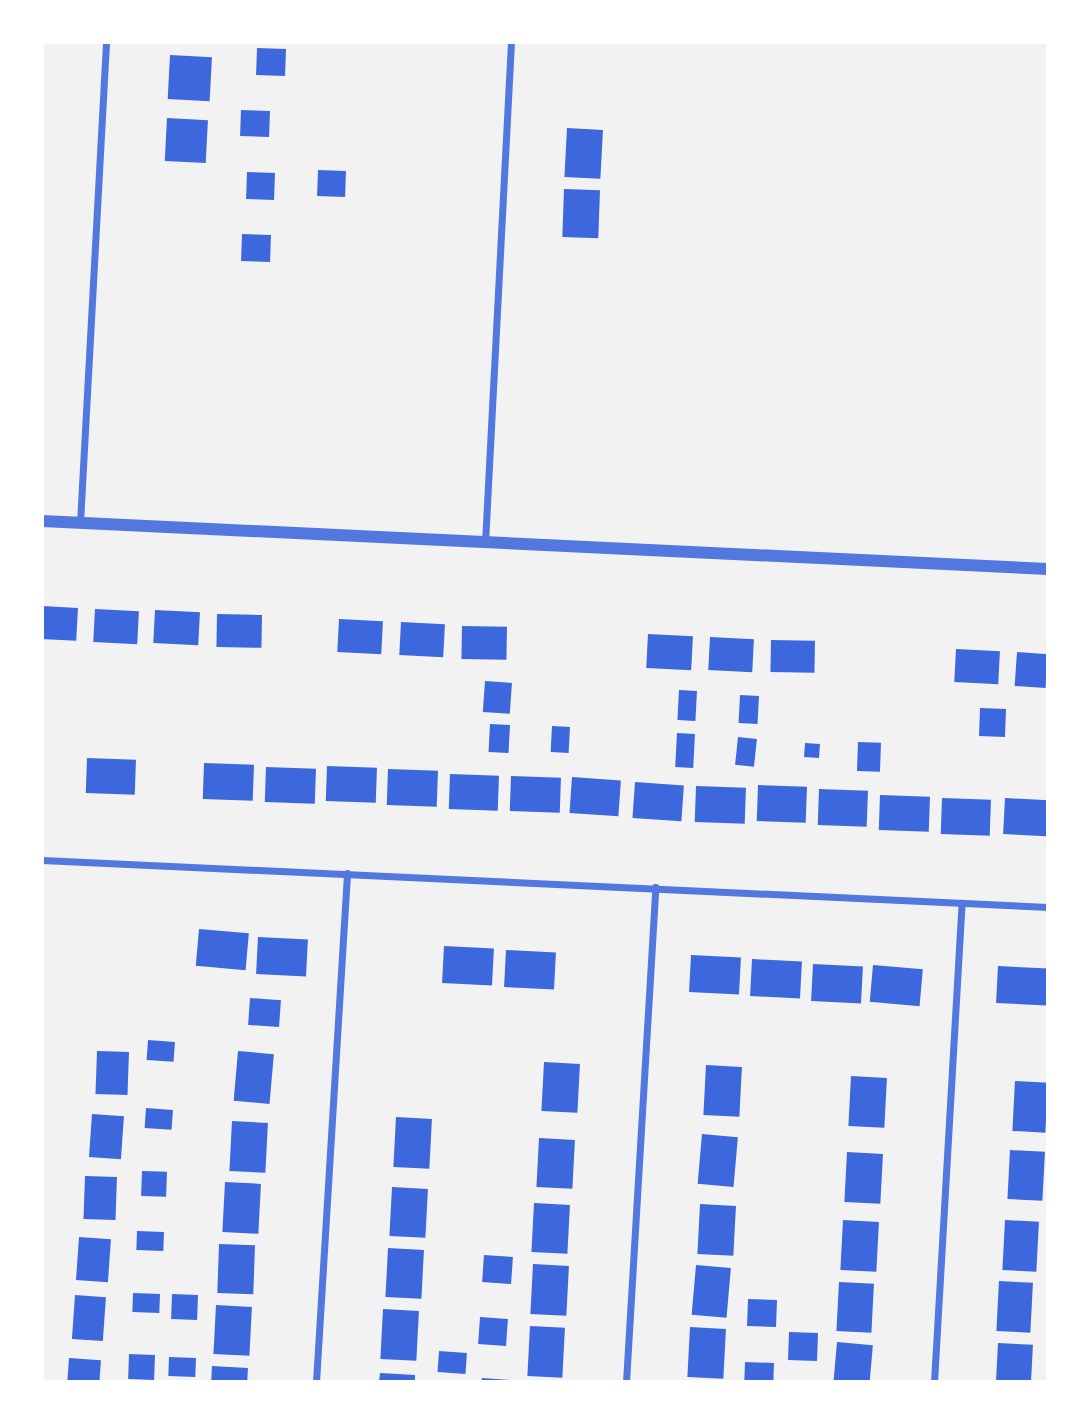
<!DOCTYPE html>
<style>
body{margin:0}
#map{position:relative;width:1090px;height:1424px;overflow:hidden;background:#f2f2f2;font-family:Helvetica,sans-serif}
div>[style]{position:absolute}
.building>*{inset:0;background:#3d67dc;transform-origin:0 0}
.minor>*{height:7px;margin:-3.5px;padding:0 3.5px;transform-origin:3.5px;border-radius:3.5px;background:#5277de}
.tertiary>*{height:12px;margin:-6px;padding:0 6px;transform-origin:6px;border-radius:6px;background:#5277de}
span{translate:-50% -50%;white-space:nowrap;text-align:center;line-height:1.15;-webkit-text-stroke:6px #fff;paint-order:stroke}
.frame{position:absolute;inset:0;border:44px solid #fff;pointer-events:none}
</style>
<div id="map">
<div class="building">
<div style="left:257px;top:48px;width:29px;height:27px;rotate:2deg"></div>
<div style="left:170px;top:55px;width:42px;height:44px;rotate:3deg"></div>
<div style="left:241px;top:110px;width:29px;height:26px;rotate:2deg"></div>
<div style="left:167px;top:118px;width:41px;height:43px;rotate:3deg"></div>
<div style="left:567px;top:128px;width:36px;height:49px;rotate:3deg"></div>
<div style="left:318px;top:170px;width:28px;height:26px;rotate:2deg"></div>
<div style="left:247px;top:172px;width:28px;height:27px;rotate:2deg"></div>
<div style="left:564px;top:189px;width:36px;height:48px;rotate:2deg"></div>
<div style="left:242px;top:234px;width:29px;height:27px;rotate:2deg"></div>
<div style="left:42px;top:606px;width:36px;height:33px;rotate:3deg"></div>
<div style="left:95px;top:609px;width:44px;height:33px;rotate:3deg"></div>
<div style="left:155px;top:610px;width:45px;height:33px;rotate:3deg"></div>
<div style="left:217px;top:614px;width:45px;height:33px;rotate:1deg"></div>
<div style="left:339px;top:619px;width:44px;height:33px;rotate:3deg"></div>
<div style="left:401px;top:622px;width:44px;height:33px;rotate:3deg"></div>
<div style="left:462px;top:626px;width:45px;height:33px;rotate:1deg"></div>
<div style="left:648px;top:634px;width:45px;height:34px;rotate:3deg"></div>
<div style="left:710px;top:637px;width:44px;height:33px;rotate:3deg"></div>
<div style="left:771px;top:640px;width:44px;height:32px;rotate:1deg"></div>
<div style="left:956px;top:649px;width:44px;height:33px;rotate:3deg"></div>
<div style="left:1017px;top:652px;width:31px;height:34px;rotate:4deg"></div>
<div style="left:485px;top:681px;width:27px;height:31px;rotate:4deg"></div>
<div style="left:679px;top:690px;width:18px;height:30px;rotate:3deg"></div>
<div style="left:740px;top:695px;width:19px;height:28px;rotate:3deg"></div>
<div style="left:980px;top:708px;width:26px;height:28px;rotate:2deg"></div>
<div style="left:490px;top:724px;width:20px;height:28px;rotate:3deg"></div>
<div style="left:552px;top:726px;width:18px;height:26px;rotate:3deg"></div>
<div style="left:677px;top:733px;width:18px;height:34px;rotate:3deg"></div>
<div style="left:738px;top:737px;width:19px;height:28px;rotate:6deg"></div>
<div style="left:858px;top:742px;width:23px;height:29px;rotate:2deg"></div>
<div style="left:805px;top:743px;width:15px;height:14px;rotate:4deg"></div>
<div style="left:87px;top:758px;width:49px;height:35px;rotate:2deg"></div>
<div style="left:204px;top:763px;width:50px;height:36px;rotate:2deg"></div>
<div style="left:327px;top:766px;width:50px;height:35px;rotate:2deg"></div>
<div style="left:266px;top:767px;width:50px;height:35px;rotate:2deg"></div>
<div style="left:388px;top:769px;width:50px;height:36px;rotate:2deg"></div>
<div style="left:450px;top:774px;width:49px;height:35px;rotate:2deg"></div>
<div style="left:511px;top:776px;width:50px;height:35px;rotate:2deg"></div>
<div style="left:572px;top:777px;width:49px;height:36px;rotate:4deg"></div>
<div style="left:635px;top:782px;width:49px;height:36px;rotate:4deg"></div>
<div style="left:758px;top:785px;width:49px;height:36px;rotate:2deg"></div>
<div style="left:696px;top:786px;width:50px;height:36px;rotate:2deg"></div>
<div style="left:819px;top:789px;width:49px;height:36px;rotate:2deg"></div>
<div style="left:880px;top:795px;width:50px;height:35px;rotate:2deg"></div>
<div style="left:942px;top:798px;width:49px;height:36px;rotate:2deg"></div>
<div style="left:1005px;top:798px;width:43px;height:36px;rotate:3deg"></div>
<div style="left:199px;top:929px;width:50px;height:37px;rotate:5deg"></div>
<div style="left:258px;top:937px;width:50px;height:37px;rotate:3deg"></div>
<div style="left:444px;top:946px;width:50px;height:37px;rotate:3deg"></div>
<div style="left:506px;top:950px;width:50px;height:37px;rotate:3deg"></div>
<div style="left:691px;top:955px;width:50px;height:37px;rotate:3deg"></div>
<div style="left:752px;top:959px;width:50px;height:37px;rotate:3deg"></div>
<div style="left:813px;top:964px;width:50px;height:37px;rotate:3deg"></div>
<div style="left:873px;top:965px;width:50px;height:37px;rotate:5deg"></div>
<div style="left:998px;top:966px;width:50px;height:37px;rotate:3deg"></div>
<div style="left:250px;top:998px;width:31px;height:27px;rotate:4deg"></div>
<div style="left:148px;top:1040px;width:27px;height:20px;rotate:4deg"></div>
<div style="left:97px;top:1051px;width:32px;height:43px;rotate:2deg"></div>
<div style="left:238px;top:1051px;width:36px;height:50px;rotate:5deg"></div>
<div style="left:544px;top:1062px;width:36px;height:49px;rotate:3deg"></div>
<div style="left:706px;top:1065px;width:36px;height:50px;rotate:3deg"></div>
<div style="left:851px;top:1076px;width:36px;height:50px;rotate:3deg"></div>
<div style="left:1015px;top:1081px;width:33px;height:50px;rotate:3deg"></div>
<div style="left:146px;top:1108px;width:27px;height:20px;rotate:4deg"></div>
<div style="left:92px;top:1114px;width:32px;height:43px;rotate:4deg"></div>
<div style="left:396px;top:1117px;width:36px;height:50px;rotate:3deg"></div>
<div style="left:232px;top:1121px;width:36px;height:50px;rotate:3deg"></div>
<div style="left:702px;top:1134px;width:36px;height:50px;rotate:5deg"></div>
<div style="left:539px;top:1138px;width:36px;height:49px;rotate:3deg"></div>
<div style="left:1010px;top:1150px;width:35px;height:49px;rotate:3deg"></div>
<div style="left:847px;top:1152px;width:36px;height:50px;rotate:3deg"></div>
<div style="left:142px;top:1171px;width:25px;height:25px;rotate:2deg"></div>
<div style="left:85px;top:1176px;width:32px;height:43px;rotate:2deg"></div>
<div style="left:225px;top:1182px;width:36px;height:50px;rotate:3deg"></div>
<div style="left:392px;top:1187px;width:36px;height:49px;rotate:3deg"></div>
<div style="left:534px;top:1203px;width:36px;height:49px;rotate:3deg"></div>
<div style="left:700px;top:1204px;width:36px;height:50px;rotate:3deg"></div>
<div style="left:843px;top:1220px;width:36px;height:50px;rotate:3deg"></div>
<div style="left:1005px;top:1220px;width:34px;height:50px;rotate:3deg"></div>
<div style="left:137px;top:1231px;width:27px;height:19px;rotate:2deg"></div>
<div style="left:79px;top:1237px;width:32px;height:43px;rotate:4deg"></div>
<div style="left:219px;top:1244px;width:36px;height:49px;rotate:2deg"></div>
<div style="left:388px;top:1248px;width:36px;height:49px;rotate:3deg"></div>
<div style="left:484px;top:1255px;width:29px;height:27px;rotate:4deg"></div>
<div style="left:533px;top:1264px;width:36px;height:50px;rotate:3deg"></div>
<div style="left:696px;top:1265px;width:35px;height:50px;rotate:5deg"></div>
<div style="left:999px;top:1281px;width:34px;height:50px;rotate:3deg"></div>
<div style="left:839px;top:1282px;width:35px;height:49px;rotate:3deg"></div>
<div style="left:133px;top:1293px;width:27px;height:19px;rotate:2deg"></div>
<div style="left:172px;top:1294px;width:26px;height:25px;rotate:2deg"></div>
<div style="left:75px;top:1295px;width:31px;height:44px;rotate:4deg"></div>
<div style="left:748px;top:1299px;width:29px;height:27px;rotate:2deg"></div>
<div style="left:216px;top:1305px;width:36px;height:49px;rotate:3deg"></div>
<div style="left:383px;top:1309px;width:36px;height:50px;rotate:3deg"></div>
<div style="left:480px;top:1317px;width:28px;height:27px;rotate:4deg"></div>
<div style="left:530px;top:1326px;width:35px;height:50px;rotate:3deg"></div>
<div style="left:690px;top:1327px;width:36px;height:50px;rotate:3deg"></div>
<div style="left:789px;top:1332px;width:29px;height:28px;rotate:2deg"></div>
<div style="left:837px;top:1342px;width:36px;height:40px;rotate:5deg"></div>
<div style="left:998px;top:1343px;width:35px;height:39px;rotate:3deg"></div>
<div style="left:439px;top:1351px;width:28px;height:21px;rotate:4deg"></div>
<div style="left:129px;top:1354px;width:26px;height:25px;rotate:2deg"></div>
<div style="left:169px;top:1357px;width:27px;height:19px;rotate:2deg"></div>
<div style="left:69px;top:1358px;width:32px;height:24px;rotate:4deg"></div>
<div style="left:745px;top:1362px;width:29px;height:20px;rotate:2deg"></div>
<div style="left:212px;top:1366px;width:36px;height:16px;rotate:3deg"></div>
<div style="clip-path:polygon(380px 1373px,415px 1375px,415px 1382px,379px 1382px)"></div>
<div style="clip-path:polygon(482px 1378px,511px 1380px,510px 1382px,481px 1382px)"></div>
</div>
<div class="minor">
<div style="left:80px;top:523px;width:482px;rotate:-86.9deg"></div>
<div style="left:485px;top:543px;width:502px;rotate:-87.03deg"></div>
<div style="left:42px;top:860px;width:1007px;rotate:2.67deg"></div>
<div style="left:316px;top:1382px;width:510px;rotate:-86.51deg"></div>
<div style="left:626px;top:1382px;width:496px;rotate:-86.6deg"></div>
<div style="left:934px;top:1382px;width:480px;rotate:-86.7deg"></div>
</div>
<div class="tertiary">
<div style="left:42px;top:521px;width:1007px;rotate:2.73deg"></div>
</div>
<div class="frame"></div>
</div>
